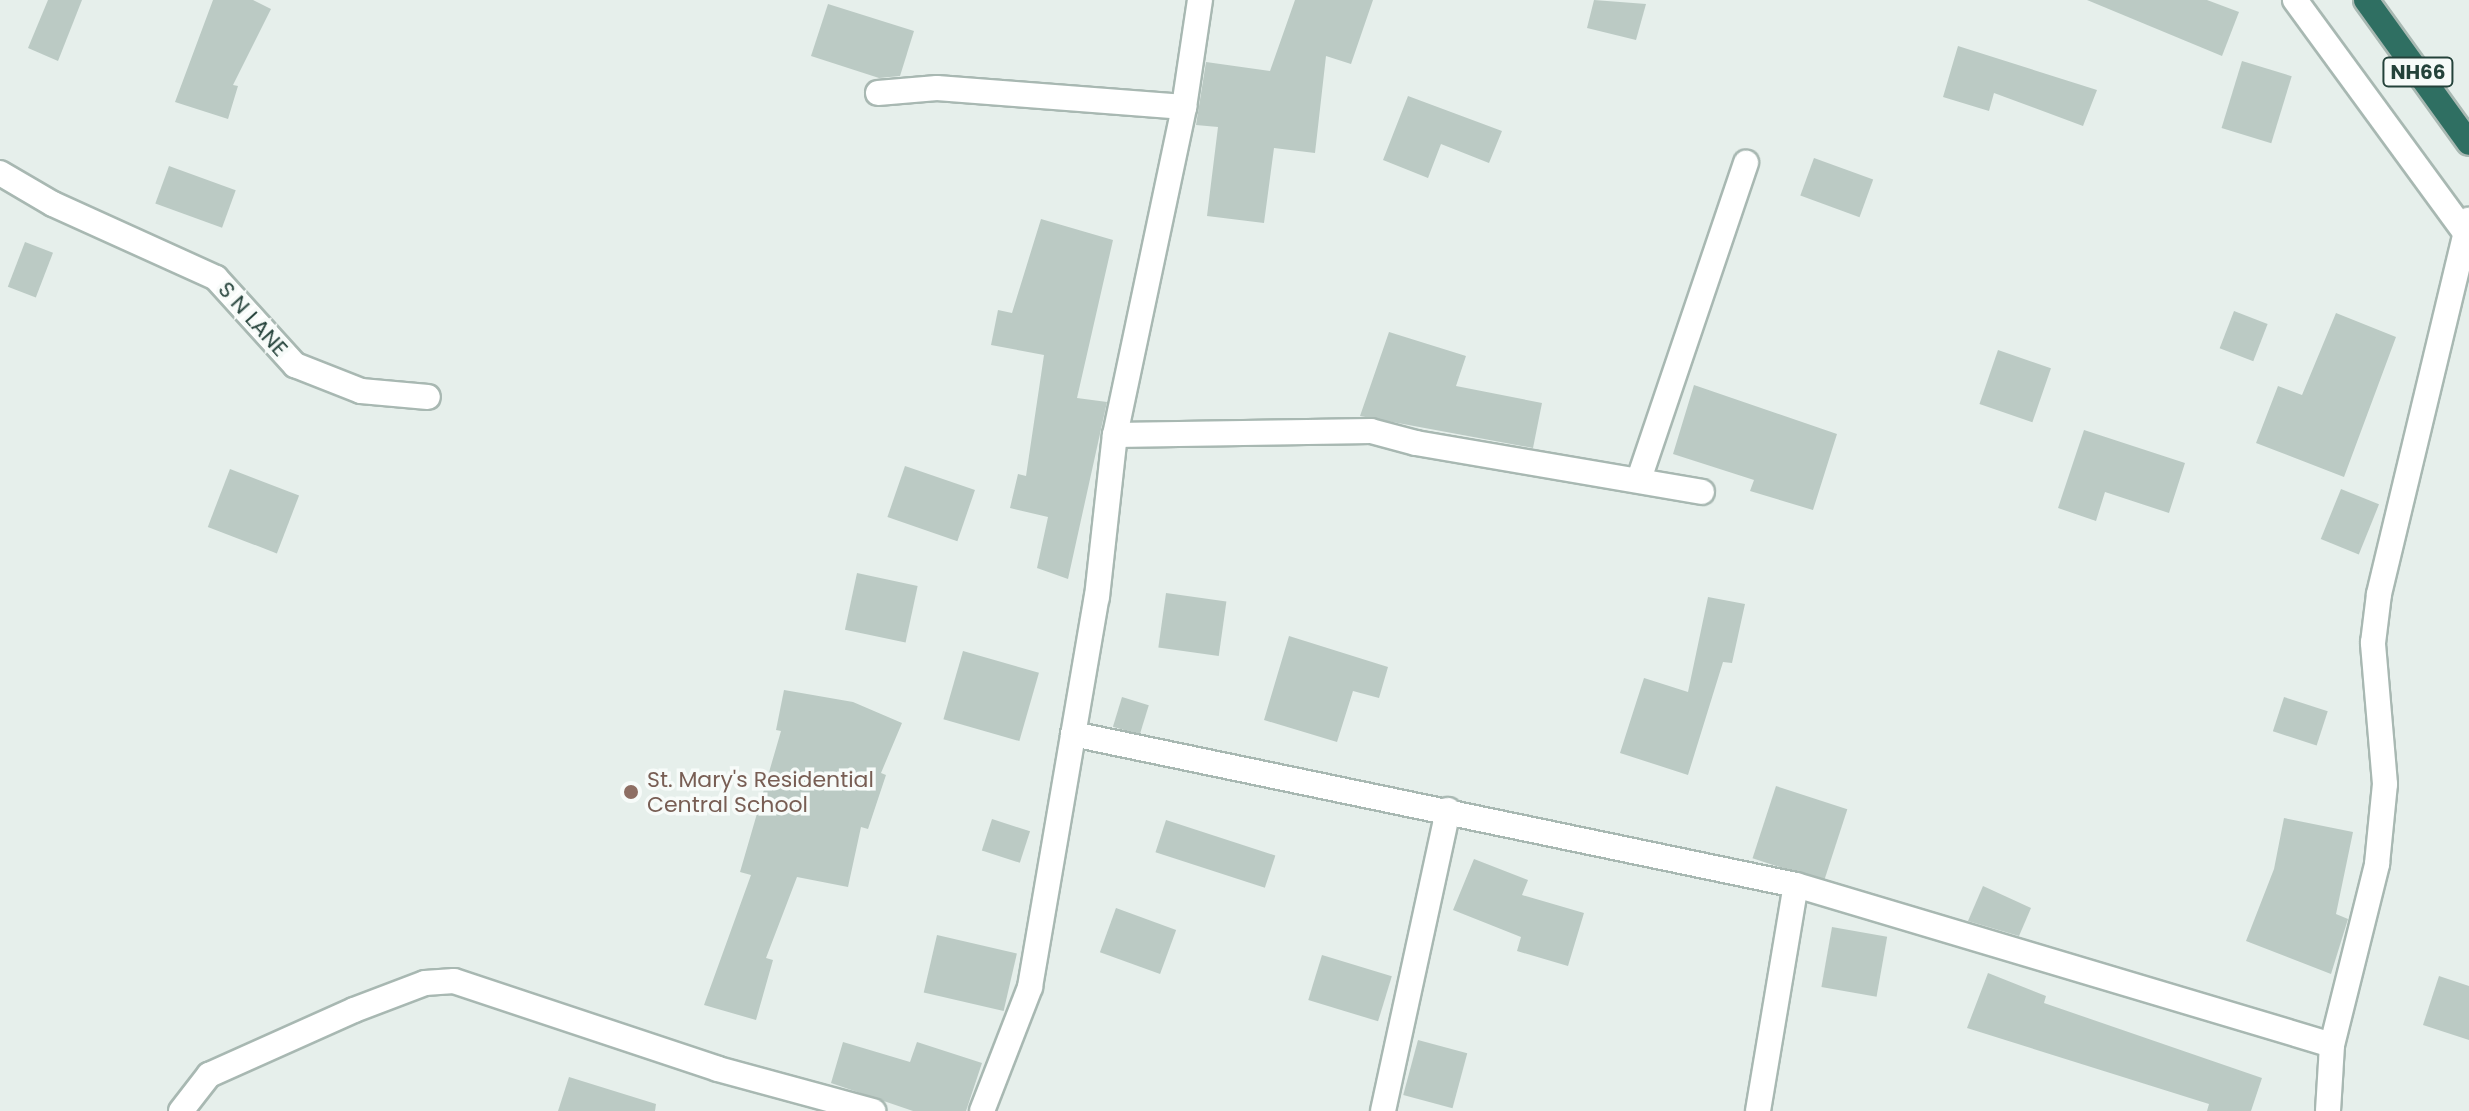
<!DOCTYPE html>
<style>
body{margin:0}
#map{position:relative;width:2469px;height:1111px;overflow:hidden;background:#e6efeb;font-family:Poppins,sans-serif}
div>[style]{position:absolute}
.building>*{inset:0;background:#bbcac4;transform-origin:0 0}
.roads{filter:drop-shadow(2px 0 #a8b8b2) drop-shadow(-2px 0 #a8b8b2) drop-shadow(0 2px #a8b8b2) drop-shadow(0 -2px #a8b8b2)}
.minor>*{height:24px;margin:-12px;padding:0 12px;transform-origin:12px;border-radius:12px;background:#fff}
.highway>*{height:24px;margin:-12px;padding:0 12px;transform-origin:12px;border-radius:12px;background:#2f6f62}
.dots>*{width:22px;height:22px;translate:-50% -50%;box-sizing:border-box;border:4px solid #f7fbf9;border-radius:50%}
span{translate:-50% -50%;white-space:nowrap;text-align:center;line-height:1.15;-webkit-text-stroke:7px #f7fbf9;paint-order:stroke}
.shield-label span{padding:2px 6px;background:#f7fbf9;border:2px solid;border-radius:6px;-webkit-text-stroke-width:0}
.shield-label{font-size:20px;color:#24423a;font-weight:700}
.street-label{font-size:22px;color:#24423a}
.education-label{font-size:22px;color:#785e54}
.left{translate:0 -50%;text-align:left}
</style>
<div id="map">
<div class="building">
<div style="clip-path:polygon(48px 0,82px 0,58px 61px,28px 48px)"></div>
<div style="clip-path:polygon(213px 0,253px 0,271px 9px,233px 85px,238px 86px,228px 119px,175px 102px)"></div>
<div style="clip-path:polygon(1295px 0,1373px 0,1351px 64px,1326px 56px,1315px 153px,1274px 148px,1264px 223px,1207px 216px,1218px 127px,1196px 125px,1206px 62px,1270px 71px)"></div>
<div style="clip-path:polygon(1594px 0,1646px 4px,1636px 40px,1587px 28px)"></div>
<div style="clip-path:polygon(2087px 0,2207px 0,2239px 12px,2222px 56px)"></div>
<div style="clip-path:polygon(828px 4px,914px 31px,900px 76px,879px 78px,811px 56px)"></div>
<div style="clip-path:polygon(1958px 46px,2097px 90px,2083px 126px,1994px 93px,1989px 111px,1943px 97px)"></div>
<div style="left:2242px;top:61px;width:52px;height:70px;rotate:17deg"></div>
<div style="clip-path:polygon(1408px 96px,1502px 131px,1489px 163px,1441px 144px,1428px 178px,1383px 160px)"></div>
<div style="left:1814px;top:158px;width:63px;height:40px;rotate:20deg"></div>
<div style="left:169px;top:166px;width:71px;height:40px;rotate:20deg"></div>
<div style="clip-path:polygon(1041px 219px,1113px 240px,1077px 398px,1107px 402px,1068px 579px,1037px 568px,1048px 517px,1010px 508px,1018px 474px,1026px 476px,1044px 355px,991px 345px,998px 310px,1012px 313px)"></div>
<div style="left:25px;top:242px;width:30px;height:48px;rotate:21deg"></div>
<div style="left:2234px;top:311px;width:36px;height:40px;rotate:21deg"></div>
<div style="clip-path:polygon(2336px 313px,2396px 337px,2344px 477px,2256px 443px,2278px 386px,2302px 395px)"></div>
<div style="clip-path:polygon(1389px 332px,1466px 356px,1456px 386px,1542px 403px,1533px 448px,1360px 416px)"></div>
<div style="left:1998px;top:350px;width:56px;height:57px;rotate:19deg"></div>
<div style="clip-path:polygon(1694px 385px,1837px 434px,1813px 510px,1750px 491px,1754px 480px,1673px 454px)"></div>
<div style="clip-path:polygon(2084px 430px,2185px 463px,2169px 513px,2105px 492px,2096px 521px,2058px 508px)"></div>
<div style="left:905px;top:466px;width:74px;height:54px;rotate:19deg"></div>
<div style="left:230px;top:469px;width:74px;height:62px;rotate:21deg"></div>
<div style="left:2341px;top:489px;width:41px;height:54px;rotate:22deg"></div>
<div style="left:857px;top:573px;width:62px;height:58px;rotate:12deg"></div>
<div style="left:1166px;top:593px;width:61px;height:55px;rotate:8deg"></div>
<div style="clip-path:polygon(1708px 597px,1745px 604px,1732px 663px,1723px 662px,1688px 775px,1620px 753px,1644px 678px,1688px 692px)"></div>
<div style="clip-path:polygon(1289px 636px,1388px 667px,1379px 698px,1353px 691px,1337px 742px,1264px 720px)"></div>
<div style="left:963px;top:651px;width:79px;height:71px;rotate:16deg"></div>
<div style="clip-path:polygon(784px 690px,853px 702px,902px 723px,881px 773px,886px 775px,868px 829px,861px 827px,848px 887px,797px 877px,766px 958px,773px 960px,756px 1020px,704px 1005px,751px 875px,740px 872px,781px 731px,776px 730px)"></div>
<div style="left:1122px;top:697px;width:28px;height:31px;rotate:17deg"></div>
<div style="left:2284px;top:697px;width:46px;height:36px;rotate:18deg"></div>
<div style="left:1776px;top:786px;width:75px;height:76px;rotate:18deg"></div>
<div style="clip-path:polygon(2284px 818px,2353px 832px,2336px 914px,2348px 919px,2331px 974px,2246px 941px,2274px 869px)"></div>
<div style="left:992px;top:819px;width:40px;height:33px;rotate:18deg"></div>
<div style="left:1166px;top:820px;width:115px;height:34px;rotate:18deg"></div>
<div style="clip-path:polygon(1474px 859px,1528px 880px,1522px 895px,1584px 913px,1568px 966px,1517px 951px,1521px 937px,1453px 910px)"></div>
<div style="clip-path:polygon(1983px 886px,2031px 908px,2019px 936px,1968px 921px)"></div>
<div style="left:1116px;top:908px;width:64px;height:47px;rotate:20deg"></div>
<div style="left:1832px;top:927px;width:56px;height:61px;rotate:10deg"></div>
<div style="left:937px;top:935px;width:82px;height:59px;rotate:13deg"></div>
<div style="left:1322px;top:955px;width:73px;height:47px;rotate:17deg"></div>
<div style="clip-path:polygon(1988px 973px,2046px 996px,2044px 1003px,2262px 1078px,2251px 1111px,2207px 1111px,2209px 1104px,1967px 1028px)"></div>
<div style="clip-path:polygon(2439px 976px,2469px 986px,2469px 1040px,2423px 1025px)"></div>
<div style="left:1418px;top:1040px;width:51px;height:57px;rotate:15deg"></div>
<div style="clip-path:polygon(843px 1042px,910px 1062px,917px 1042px,982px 1063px,966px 1111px,913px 1111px,831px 1083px)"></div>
<div style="clip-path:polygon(569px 1077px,656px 1104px,655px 1111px,558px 1111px)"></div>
</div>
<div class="roads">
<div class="minor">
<div style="left:2295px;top:0;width:295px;rotate:53.8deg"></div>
<div style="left:878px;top:93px;width:59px;rotate:-4.8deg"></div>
<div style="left:937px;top:88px;width:248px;rotate:4.4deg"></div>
<div style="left:0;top:173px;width:61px;rotate:30.3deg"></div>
<div style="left:53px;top:204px;width:179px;rotate:24.4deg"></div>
<div style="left:216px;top:278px;width:118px;rotate:47.8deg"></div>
<div style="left:295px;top:365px;width:71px;rotate:21.5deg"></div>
<div style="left:361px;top:391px;width:67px;rotate:5.1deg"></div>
<div style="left:1115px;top:435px;width:256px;rotate:-0.9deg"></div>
<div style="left:1371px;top:431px;width:47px;rotate:14.9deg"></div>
<div style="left:1416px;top:443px;width:290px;rotate:9.7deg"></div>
<div style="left:1639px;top:479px;width:334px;rotate:-71.3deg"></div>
<div style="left:1073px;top:734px;width:739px;rotate:11.8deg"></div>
<div style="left:1796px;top:885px;width:559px;rotate:16.62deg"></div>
<div style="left:2332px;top:1045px;width:187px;rotate:-76deg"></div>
<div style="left:2377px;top:864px;width:80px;rotate:-84.3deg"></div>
<div style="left:2385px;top:784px;width:142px;rotate:-94.9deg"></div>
<div style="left:2373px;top:643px;width:49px;rotate:-83deg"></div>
<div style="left:2379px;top:594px;width:385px;rotate:-76.5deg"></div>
<div style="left:181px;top:1111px;width:46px;rotate:-52.1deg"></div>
<div style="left:209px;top:1075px;width:159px;rotate:-24.1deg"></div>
<div style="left:354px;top:1010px;width:76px;rotate:-20.8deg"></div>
<div style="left:425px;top:983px;width:29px;rotate:-4deg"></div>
<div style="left:454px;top:981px;width:278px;rotate:18.4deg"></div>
<div style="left:718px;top:1069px;width:161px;rotate:15.2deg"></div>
<div style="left:982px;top:1111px;width:133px;rotate:-68.8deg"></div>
<div style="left:1030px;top:987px;width:396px;rotate:-80.3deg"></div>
<div style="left:1097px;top:597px;width:163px;rotate:-83.7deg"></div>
<div style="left:1115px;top:435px;width:335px;rotate:-78.1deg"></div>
<div style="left:1184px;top:107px;width:108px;rotate:-81.5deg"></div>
<div style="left:1383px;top:1111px;width:308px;rotate:-77.8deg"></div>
<div style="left:1758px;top:1111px;width:229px;rotate:-80.5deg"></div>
<div style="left:2328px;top:1111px;width:66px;rotate:-86.5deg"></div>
</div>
<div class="highway">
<div style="left:2366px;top:0;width:176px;rotate:54.2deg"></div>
</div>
</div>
<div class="dots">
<div style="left:631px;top:792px;background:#8d6e63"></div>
</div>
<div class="shield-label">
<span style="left:2418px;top:72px">NH66</span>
</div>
<div class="street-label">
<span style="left:253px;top:319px;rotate:48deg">S N LANE</span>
</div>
<div class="education-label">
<span class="left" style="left:647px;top:792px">St. Mary's Residential<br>Central School</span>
</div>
</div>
